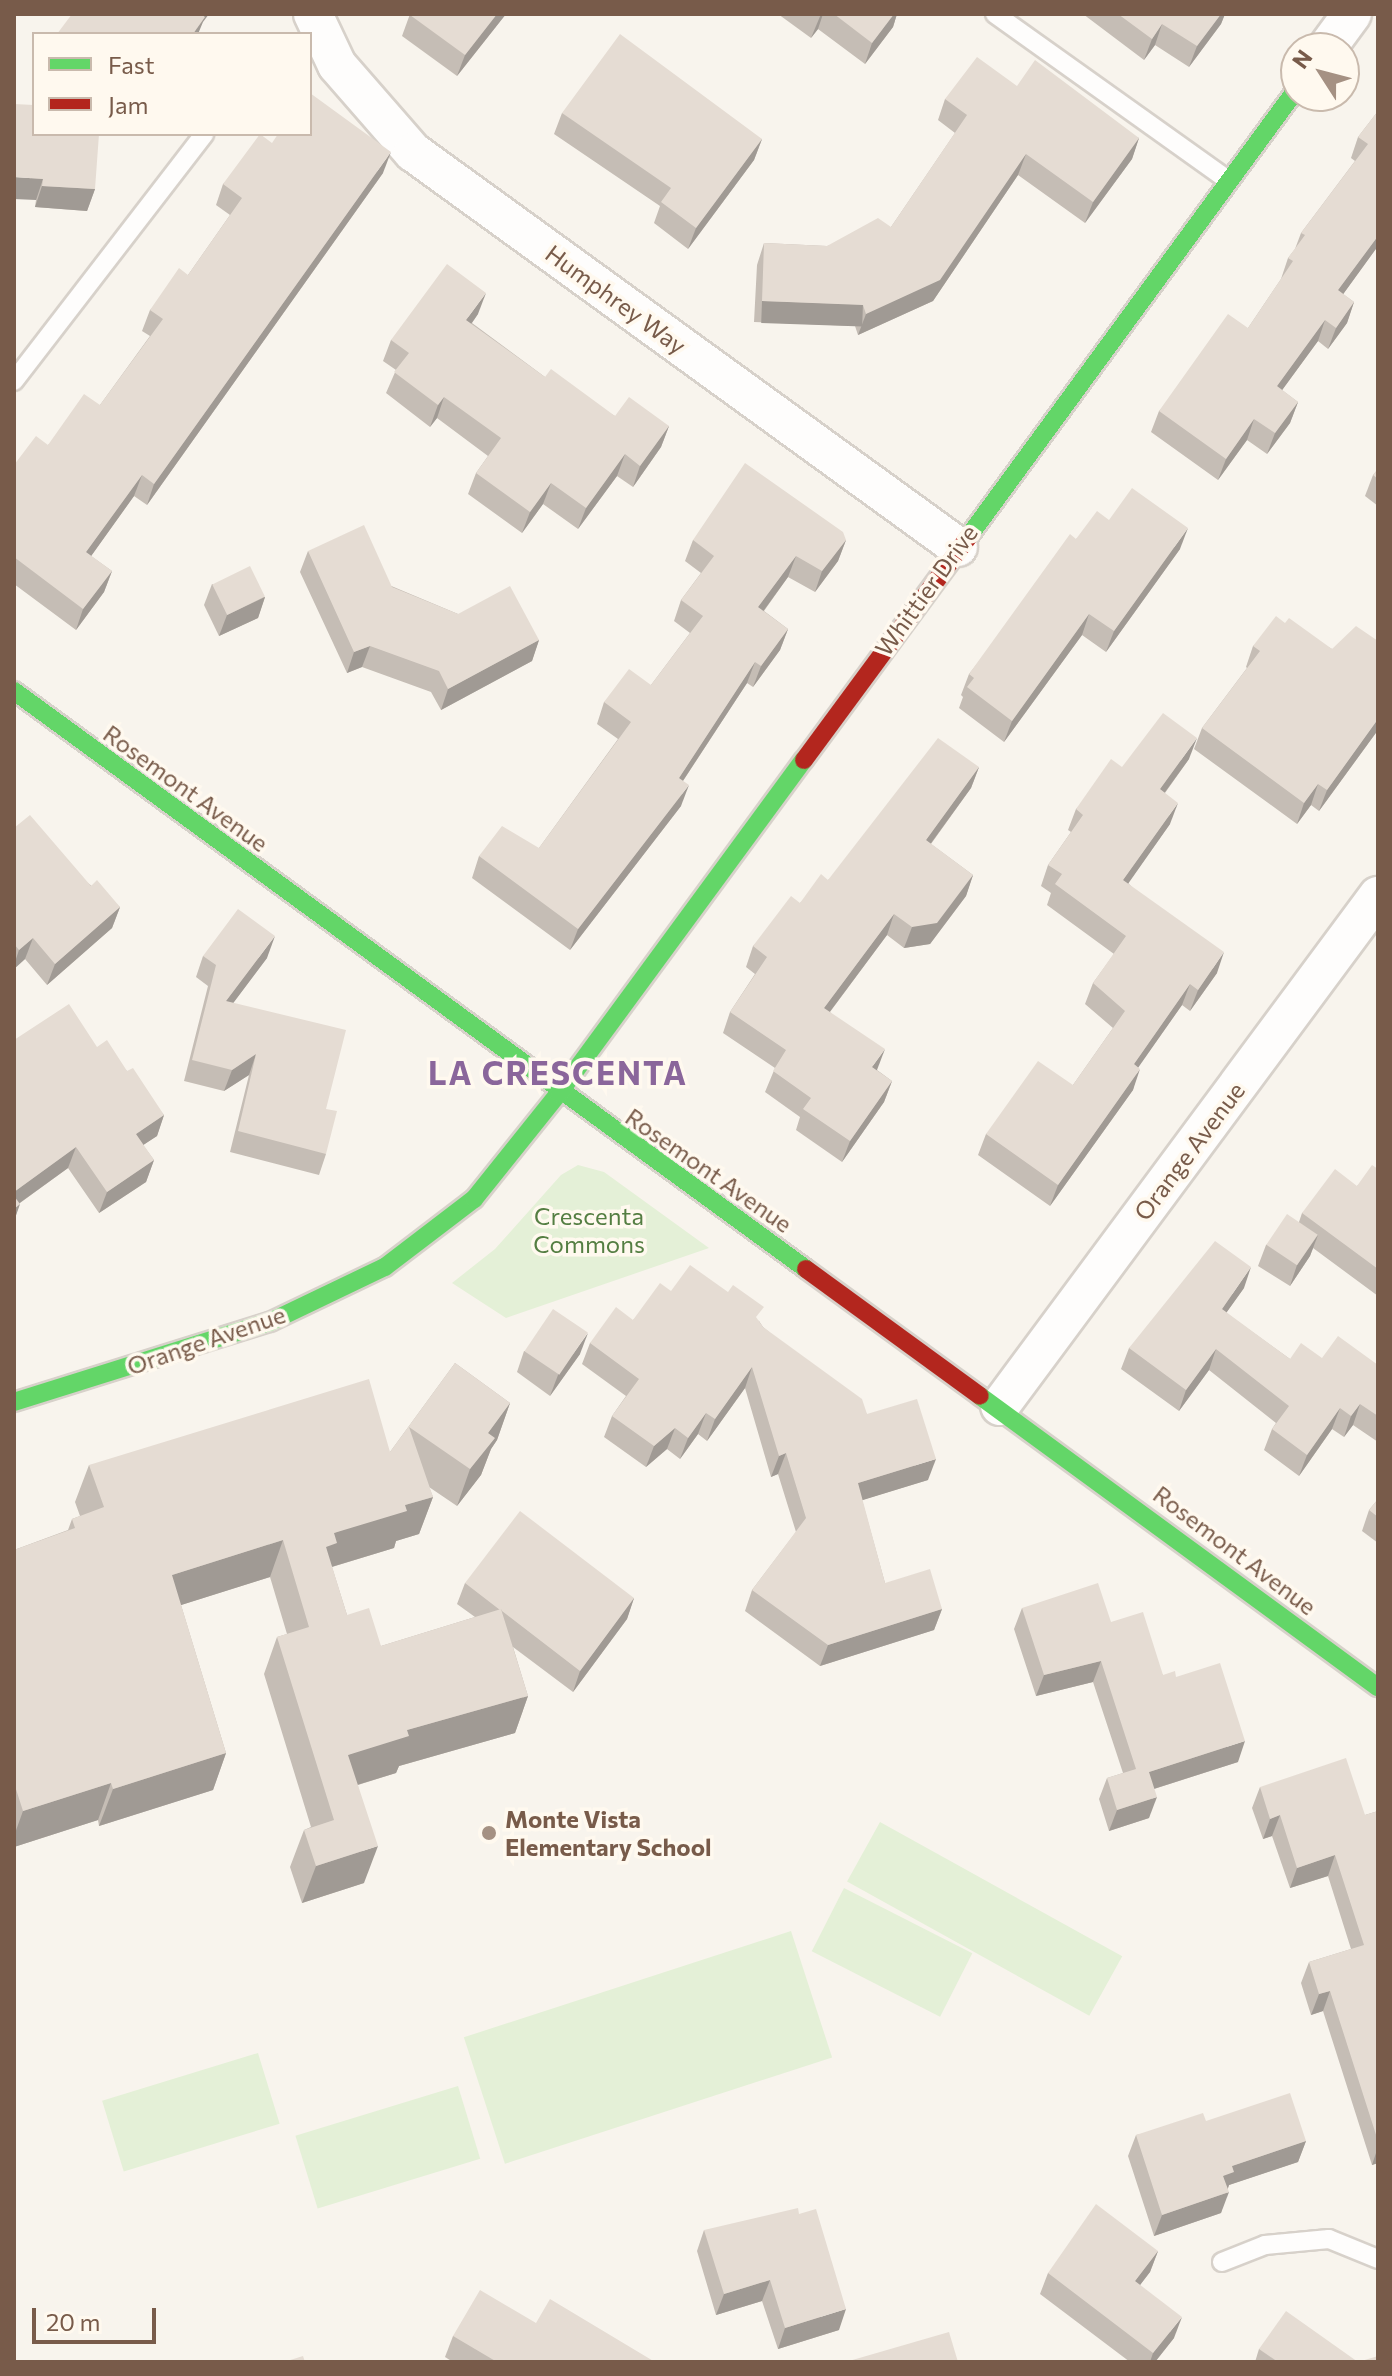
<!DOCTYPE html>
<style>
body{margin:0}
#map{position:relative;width:1392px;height:2376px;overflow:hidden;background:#f8f4ed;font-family:Commissioner,sans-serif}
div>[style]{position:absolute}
.green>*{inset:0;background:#e4f0d7;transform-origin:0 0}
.roads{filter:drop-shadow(2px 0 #d7d1ca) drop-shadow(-2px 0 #d7d1ca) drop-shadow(0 2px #d7d1ca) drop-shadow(0 -2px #d7d1ca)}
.lane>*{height:18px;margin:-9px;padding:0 9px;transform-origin:9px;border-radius:9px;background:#fefdfc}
.street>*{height:38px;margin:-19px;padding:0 19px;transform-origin:19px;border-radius:19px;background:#fefdfc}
.fast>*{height:18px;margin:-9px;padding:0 9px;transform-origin:9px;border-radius:9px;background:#63d668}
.jam>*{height:18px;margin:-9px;padding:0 9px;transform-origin:9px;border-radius:9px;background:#b3261e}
.wall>*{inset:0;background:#c5bdb5}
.shaded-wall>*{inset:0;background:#a09a94;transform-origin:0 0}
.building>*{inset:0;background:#e5dcd3;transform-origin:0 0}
.dots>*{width:22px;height:22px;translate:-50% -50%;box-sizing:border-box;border:4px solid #fff9ef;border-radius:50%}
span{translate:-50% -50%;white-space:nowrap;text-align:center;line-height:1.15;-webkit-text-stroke:7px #fff9ef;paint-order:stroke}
.street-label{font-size:24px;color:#785b4a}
.park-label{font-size:24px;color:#547e42}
.poi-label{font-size:24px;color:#785b4a;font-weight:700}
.left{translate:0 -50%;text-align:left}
.district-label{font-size:32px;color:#8a669b;font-weight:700;letter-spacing:2px}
.frame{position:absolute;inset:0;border:16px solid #785b4a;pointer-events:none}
.legend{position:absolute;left:32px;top:32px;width:280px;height:104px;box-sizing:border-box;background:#fff9ef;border:2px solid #c9baad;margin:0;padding:10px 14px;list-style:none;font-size:24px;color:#785b4a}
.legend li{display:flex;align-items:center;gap:16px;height:40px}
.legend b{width:40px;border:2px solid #c9baad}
.north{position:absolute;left:1280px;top:32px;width:80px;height:80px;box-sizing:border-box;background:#fff9ef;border:2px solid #c9baad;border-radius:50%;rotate:306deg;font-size:22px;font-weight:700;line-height:32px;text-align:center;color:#785b4a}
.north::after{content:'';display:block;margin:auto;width:28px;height:36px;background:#a59183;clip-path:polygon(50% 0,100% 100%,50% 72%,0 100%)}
.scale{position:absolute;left:32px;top:2308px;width:124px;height:36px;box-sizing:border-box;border:4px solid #785b4a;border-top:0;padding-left:10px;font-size:24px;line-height:28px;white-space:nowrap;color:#785b4a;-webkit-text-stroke:6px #fff9ef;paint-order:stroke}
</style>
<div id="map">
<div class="green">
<div style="clip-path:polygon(578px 1165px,604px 1172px,709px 1248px,506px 1318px,452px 1283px,495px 1249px,561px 1175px)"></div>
<div style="left:880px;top:1822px;width:277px;height:68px;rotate:29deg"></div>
<div style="left:844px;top:1888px;width:144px;height:71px;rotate:27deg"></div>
<div style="left:791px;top:1931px;width:133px;height:344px;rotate:72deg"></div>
<div style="left:258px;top:2053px;width:74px;height:163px;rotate:73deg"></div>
<div style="left:458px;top:2086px;width:76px;height:170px;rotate:73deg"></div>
</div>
<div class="roads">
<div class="lane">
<div style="left:995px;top:14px;width:287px;rotate:35.5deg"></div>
<div style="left:14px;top:381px;width:312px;rotate:-52.4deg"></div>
<div style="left:1222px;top:2262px;width:46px;rotate:-21.6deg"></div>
<div style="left:1265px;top:2245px;width:64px;rotate:-5.4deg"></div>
<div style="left:1329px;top:2239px;width:53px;rotate:22.2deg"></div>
</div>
<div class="street">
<div style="left:313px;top:14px;width:56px;rotate:64.8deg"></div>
<div style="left:337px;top:65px;width:116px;rotate:48.9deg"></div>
<div style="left:413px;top:152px;width:673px;rotate:35.93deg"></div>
<div style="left:1327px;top:48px;width:42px;rotate:-53.7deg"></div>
<div style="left:1000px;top:1406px;width:635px;rotate:-53.46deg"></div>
</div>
<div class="fast">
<div style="left:969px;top:536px;width:553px;rotate:-53.75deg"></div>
<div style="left:14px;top:691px;width:980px;rotate:36.12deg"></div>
<div style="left:980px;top:1396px;width:493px;rotate:36.2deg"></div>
<div style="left:14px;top:1402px;width:268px;rotate:-17.4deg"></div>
<div style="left:270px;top:1322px;width:127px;rotate:-25.6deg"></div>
<div style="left:385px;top:1267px;width:112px;rotate:-37.4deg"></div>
<div style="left:474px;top:1199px;width:136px;rotate:-51.3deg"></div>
<div style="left:559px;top:1093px;width:413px;rotate:-53.7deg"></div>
</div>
<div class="jam">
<div style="left:804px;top:760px;width:278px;rotate:-53.6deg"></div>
<div style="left:806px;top:1269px;width:215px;rotate:36.1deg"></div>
</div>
</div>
<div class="wall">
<div style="clip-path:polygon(410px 14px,506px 14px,457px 76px,402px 36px)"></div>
<div style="clip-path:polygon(778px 14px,897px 14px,893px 27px,865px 64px,818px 29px,811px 38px)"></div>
<div style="clip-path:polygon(1083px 14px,1225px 14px,1221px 24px,1189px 67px,1155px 45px,1144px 60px)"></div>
<div style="clip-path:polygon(1017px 86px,1139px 138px,1132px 159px,1085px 223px,1018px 175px,933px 301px,858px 335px,855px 326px,754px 322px,757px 265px,764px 243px,827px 246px,891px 227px,955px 133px,938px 120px,945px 99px)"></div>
<div style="clip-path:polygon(14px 104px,95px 189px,87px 211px,35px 207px,36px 200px)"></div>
<div style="clip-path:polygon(1378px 111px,1378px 246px,1343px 294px,1354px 302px,1347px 323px,1328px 349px,1318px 341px,1282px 390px,1298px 402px,1290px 423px,1267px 454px,1247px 440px,1218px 480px,1151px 432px,1159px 411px,1248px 328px,1281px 279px,1288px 258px,1295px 249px,1301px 233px,1355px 161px,1351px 158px,1358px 137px)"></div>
<div style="clip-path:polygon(562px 113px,762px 139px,754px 160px,688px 249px,654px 223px,660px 206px,554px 134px)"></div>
<div style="clip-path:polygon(272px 143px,383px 173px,147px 505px,134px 496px,91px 556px,112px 571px,104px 592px,76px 630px,14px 584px,14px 465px,48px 445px,100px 405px,150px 336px,142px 331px,150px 310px,188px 275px,230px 215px,216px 205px,223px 184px)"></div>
<div style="clip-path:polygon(478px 314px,472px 323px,545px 377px,615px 416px,669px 426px,661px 447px,633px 487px,617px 476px,578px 529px,543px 504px,522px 533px,468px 494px,476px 473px,488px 456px,437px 418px,430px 427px,386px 393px,396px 370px,383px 361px,391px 340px)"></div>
<div style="clip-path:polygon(1378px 469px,1378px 506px,1365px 496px,1373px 475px)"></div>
<div style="clip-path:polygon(1109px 520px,1180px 549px,1106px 652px,1082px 635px,1004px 742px,959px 708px,963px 697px,961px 695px,969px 674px,1076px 539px)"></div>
<div style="clip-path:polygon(693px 540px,846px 540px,838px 561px,815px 592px,788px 577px,764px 611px,788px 629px,780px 650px,753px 687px,747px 683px,683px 781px,681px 806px,570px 950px,472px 878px,479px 856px,539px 848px,618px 739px,597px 724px,604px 702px,651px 685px,690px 633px,674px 621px,681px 600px,701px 573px,685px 561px)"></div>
<div style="clip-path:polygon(308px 551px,458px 614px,539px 640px,532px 661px,441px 710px,431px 692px,362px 667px,347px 673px,300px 572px)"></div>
<div style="clip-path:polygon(212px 584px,265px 597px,258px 618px,219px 636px,204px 605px)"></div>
<div style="clip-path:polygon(1285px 623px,1332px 649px,1378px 641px,1378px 730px,1319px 811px,1311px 805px,1297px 824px,1194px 749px,1202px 728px,1247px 668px,1246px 667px,1253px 646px)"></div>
<div style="clip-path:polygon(1189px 759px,1165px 793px,1170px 824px,1128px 883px,1217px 973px,1190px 1011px,1182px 1005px,1138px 1067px,1133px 1090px,1050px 1206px,978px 1155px,986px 1134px,1073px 1085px,1113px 1028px,1085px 1004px,1093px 983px,1114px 954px,1047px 905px,1051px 893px,1041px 886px,1048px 865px,1071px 832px,1068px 830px,1076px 809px,1122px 767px)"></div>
<div style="clip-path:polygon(979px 767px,971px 788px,931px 844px,973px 875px,966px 896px,930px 944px,904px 948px,887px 935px,830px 1012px,877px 1070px,892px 1081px,884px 1102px,842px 1162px,796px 1130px,800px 1117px,765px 1092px,775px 1068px,723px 1033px,730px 1012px,755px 974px,746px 967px,753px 946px,800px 903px,828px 880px)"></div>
<div style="clip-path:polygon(14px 828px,120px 907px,112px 928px,47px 985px,25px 959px,14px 969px)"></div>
<div style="clip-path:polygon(203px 956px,267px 958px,233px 1003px,326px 1109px,326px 1154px,319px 1175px,230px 1152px,249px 1075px,224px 1091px,184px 1081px,208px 986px,196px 977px)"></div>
<div style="clip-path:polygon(14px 1040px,97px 1047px,127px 1071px,164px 1115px,157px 1136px,143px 1145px,154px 1160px,146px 1182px,99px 1213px,68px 1168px,20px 1203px,14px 1221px)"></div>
<div style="clip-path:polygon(1378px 1169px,1378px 1296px,1313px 1248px,1310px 1256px,1290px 1286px,1258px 1266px,1266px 1245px,1299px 1222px,1302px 1213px,1357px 1186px)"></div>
<div style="clip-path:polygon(1244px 1288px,1226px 1313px,1290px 1359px,1322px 1358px,1378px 1365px,1378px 1442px,1353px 1425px,1344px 1437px,1332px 1429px,1299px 1476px,1264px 1450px,1272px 1429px,1276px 1423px,1209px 1370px,1179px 1411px,1121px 1369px,1129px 1348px)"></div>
<div style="clip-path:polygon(671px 1291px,759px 1321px,763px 1327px,867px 1414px,928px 1480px,862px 1500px,885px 1583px,942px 1609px,934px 1630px,820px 1666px,745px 1611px,752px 1590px,796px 1532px,778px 1474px,771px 1477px,745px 1388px,707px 1441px,698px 1434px,680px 1459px,667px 1449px,646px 1467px,604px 1437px,612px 1416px,626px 1396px,582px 1364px,590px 1343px,633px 1320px)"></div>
<div style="clip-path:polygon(524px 1351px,580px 1354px,550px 1396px,517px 1372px)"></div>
<div style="clip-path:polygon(455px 1363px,510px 1403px,497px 1440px,491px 1449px,481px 1475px,457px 1506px,429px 1487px,433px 1497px,419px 1534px,396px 1541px,394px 1548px,332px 1567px,347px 1615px,381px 1646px,475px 1617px,457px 1604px,465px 1583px,634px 1598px,627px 1619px,573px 1692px,513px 1647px,528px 1696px,515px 1733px,399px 1766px,396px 1773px,358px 1785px,364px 1883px,302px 1903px,290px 1867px,304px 1830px,311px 1827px,264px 1674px,277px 1637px,287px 1634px,270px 1577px,181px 1605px,226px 1753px,213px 1790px,99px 1826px,98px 1820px,14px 1847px,14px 1550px,68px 1530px,72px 1519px,80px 1516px,75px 1502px,89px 1465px,390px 1452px)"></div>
<div style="clip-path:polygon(1378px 1499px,1378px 1543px,1362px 1531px,1369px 1510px)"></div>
<div style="clip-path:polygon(1022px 1608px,1111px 1622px,1163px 1675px,1176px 1677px,1238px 1762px,1154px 1789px,1149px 1818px,1109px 1831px,1099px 1799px,1107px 1778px,1123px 1773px,1093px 1682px,1036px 1696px,1014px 1629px)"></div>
<div style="clip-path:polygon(1260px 1787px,1365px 1815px,1378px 1811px,1378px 2163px,1372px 2165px,1323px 2011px,1311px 2015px,1301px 1983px,1309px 1962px,1351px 1949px,1328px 1876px,1290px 1888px,1272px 1836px,1263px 1839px,1252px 1808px)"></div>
<div style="clip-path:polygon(1206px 2121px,1306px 2141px,1298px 2162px,1229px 2185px,1221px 2213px,1154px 2236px,1128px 2156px,1136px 2135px)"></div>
<div style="clip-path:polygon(704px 2230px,839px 2330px,778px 2349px,762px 2301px,716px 2315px,697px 2251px)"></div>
<div style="clip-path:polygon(1158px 2251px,1150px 2272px,1140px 2285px,1174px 2338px,1155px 2362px,1130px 2362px,1040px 2294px,1048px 2273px)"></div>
<div style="clip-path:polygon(536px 2323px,655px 2362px,453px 2362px,445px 2357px,453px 2336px)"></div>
<div style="clip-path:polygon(1259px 2349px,1358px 2362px,1255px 2362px)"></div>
</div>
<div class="shaded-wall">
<div style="clip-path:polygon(201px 14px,209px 14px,203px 22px,198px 34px,193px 34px)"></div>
<div style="clip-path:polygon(497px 14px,506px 14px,457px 76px,465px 55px)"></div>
<div style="clip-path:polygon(821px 14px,823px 14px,818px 29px,811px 38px)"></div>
<div style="clip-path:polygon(894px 14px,897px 14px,893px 27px,865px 64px,872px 43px)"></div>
<div style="clip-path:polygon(1221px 14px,1225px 14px,1221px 24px,1189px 67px,1197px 46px)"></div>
<div style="clip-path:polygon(1162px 24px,1155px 45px,1144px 60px,1152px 39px)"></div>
<div style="clip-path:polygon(1139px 138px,1132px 159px,1085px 223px,1093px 202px)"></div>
<div style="clip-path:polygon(762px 139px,754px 160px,688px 249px,696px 228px)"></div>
<div style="clip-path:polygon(391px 152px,383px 173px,147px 505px,154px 484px)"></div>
<div style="clip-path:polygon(1026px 154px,1018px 175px,933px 301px,858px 335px,866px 314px)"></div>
<div style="clip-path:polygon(14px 177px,43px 179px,36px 200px,14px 199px)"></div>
<div style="clip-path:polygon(42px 186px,95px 189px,87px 211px,35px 207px)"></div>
<div style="clip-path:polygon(1378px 236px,1378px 246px,1331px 311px,1338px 290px)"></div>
<div style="clip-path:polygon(486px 293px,478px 314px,459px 341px,466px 320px)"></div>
<div style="left:762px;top:301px;width:101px;height:22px;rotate:2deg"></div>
<div style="clip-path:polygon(1354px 302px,1347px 323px,1328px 349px,1336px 328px)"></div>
<div style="clip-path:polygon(1325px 320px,1318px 341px,1269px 408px,1277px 386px)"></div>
<div style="clip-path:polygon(444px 397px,437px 418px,430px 427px,438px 405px)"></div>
<div style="clip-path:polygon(1298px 402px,1290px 423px,1267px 454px,1275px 433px)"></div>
<div style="clip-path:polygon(1254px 419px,1247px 440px,1218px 480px,1226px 459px)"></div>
<div style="clip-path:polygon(669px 426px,661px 447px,633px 487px,640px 466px)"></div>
<div style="clip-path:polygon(625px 454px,617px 476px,578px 529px,586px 508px)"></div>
<div style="clip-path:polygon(142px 475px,134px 496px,79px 573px,86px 552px)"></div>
<div style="clip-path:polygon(551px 483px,543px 504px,522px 533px,530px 512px)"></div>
<div style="clip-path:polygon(1188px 528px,1180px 549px,1106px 652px,1114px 631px)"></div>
<div style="clip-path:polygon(846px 540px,838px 561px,815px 592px,822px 571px)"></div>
<div style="clip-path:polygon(796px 556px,788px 577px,751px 628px,758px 607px)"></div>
<div style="clip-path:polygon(112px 571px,104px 592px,76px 630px,83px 609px)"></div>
<div style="clip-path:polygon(265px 597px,258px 618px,219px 636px,227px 615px)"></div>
<div style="clip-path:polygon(1089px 614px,1082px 635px,1004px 742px,1012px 721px)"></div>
<div style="clip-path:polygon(788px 629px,780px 650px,753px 687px,761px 666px)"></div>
<div style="clip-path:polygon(539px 640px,532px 661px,441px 710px,448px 689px)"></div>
<div style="clip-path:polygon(370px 646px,362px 667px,347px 673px,354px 652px)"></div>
<div style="clip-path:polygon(755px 662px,747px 683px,671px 799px,679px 778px)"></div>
<div style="clip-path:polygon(1378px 719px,1378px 730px,1319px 811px,1327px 790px)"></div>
<div style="clip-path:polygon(1197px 738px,1189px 759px,1152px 810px,1160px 789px)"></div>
<div style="clip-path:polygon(979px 767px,971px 788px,918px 861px,926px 840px)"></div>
<div style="clip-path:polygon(1318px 784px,1311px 805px,1297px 824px,1304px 803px)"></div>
<div style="clip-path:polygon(689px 785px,681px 806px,570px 950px,578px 929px)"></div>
<div style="clip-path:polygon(1178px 803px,1170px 824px,1116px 901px,1123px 880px)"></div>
<div style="clip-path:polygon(973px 875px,966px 896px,930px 944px,904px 948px,912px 927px)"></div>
<div style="clip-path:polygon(120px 907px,112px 928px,47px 985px,55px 964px)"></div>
<div style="clip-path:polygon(894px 914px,887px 935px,817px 1029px,824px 1008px)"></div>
<div style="clip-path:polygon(275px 936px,267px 958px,219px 1022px,226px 1001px)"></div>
<div style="clip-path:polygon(33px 938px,25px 959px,14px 969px,14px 965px,19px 950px)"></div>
<div style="clip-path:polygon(1224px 952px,1217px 973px,1190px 1011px,1198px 990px)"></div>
<div style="clip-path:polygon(1190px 984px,1182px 1005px,1126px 1085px,1134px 1064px)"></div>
<div style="clip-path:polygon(885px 1049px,877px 1070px,864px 1088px,872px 1067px)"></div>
<div style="clip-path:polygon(256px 1054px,249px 1075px,224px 1091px,232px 1070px)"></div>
<div style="clip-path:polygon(1140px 1069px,1133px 1090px,1050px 1206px,1058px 1185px)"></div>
<div style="clip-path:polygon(892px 1081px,884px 1102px,842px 1162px,850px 1141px)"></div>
<div style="clip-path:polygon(164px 1115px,157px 1136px,128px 1155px,136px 1134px)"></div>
<div style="clip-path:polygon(76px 1147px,68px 1168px,14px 1207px,14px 1192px)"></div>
<div style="clip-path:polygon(154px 1160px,146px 1182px,99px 1213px,107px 1192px)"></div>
<div style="clip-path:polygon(20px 1204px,14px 1221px,14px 1209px)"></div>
<div style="clip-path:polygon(1318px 1235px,1310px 1256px,1290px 1286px,1297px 1265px)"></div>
<div style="clip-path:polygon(1251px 1267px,1244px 1288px,1214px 1330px,1222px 1309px)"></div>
<div style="clip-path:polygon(588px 1333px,580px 1354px,550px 1396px,558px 1375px)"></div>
<div style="clip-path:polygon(1216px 1349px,1209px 1370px,1179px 1411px,1186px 1390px)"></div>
<div style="clip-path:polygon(752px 1367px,745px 1388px,707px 1441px,715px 1419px)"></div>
<div style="clip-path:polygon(510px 1403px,497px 1440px,491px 1449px,481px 1475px,457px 1506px,470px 1469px,488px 1433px)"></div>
<div style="clip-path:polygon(1360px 1404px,1353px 1425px,1344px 1437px,1351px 1416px)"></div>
<div style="clip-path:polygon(1340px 1408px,1332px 1429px,1299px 1476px,1307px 1455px)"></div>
<div style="clip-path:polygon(706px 1413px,698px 1434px,680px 1459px,688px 1438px)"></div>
<div style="clip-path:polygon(675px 1428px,667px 1449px,646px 1467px,654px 1446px)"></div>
<div style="clip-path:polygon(786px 1453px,778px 1474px,771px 1477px,779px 1456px)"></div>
<div style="clip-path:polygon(936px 1459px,928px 1480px,850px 1504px,858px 1483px)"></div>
<div style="clip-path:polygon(433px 1497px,419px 1534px,396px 1541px,394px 1548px,328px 1568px,326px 1547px,334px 1533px,405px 1505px)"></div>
<div style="clip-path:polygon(283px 1540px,270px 1577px,159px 1612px,172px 1575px)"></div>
<div style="clip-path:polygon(634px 1598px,627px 1619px,573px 1692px,580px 1671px)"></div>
<div style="clip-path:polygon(942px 1609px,934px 1630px,820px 1666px,828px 1645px)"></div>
<div style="clip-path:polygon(1101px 1661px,1093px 1682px,1036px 1696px,1044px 1675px)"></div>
<div style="clip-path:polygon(528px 1696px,515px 1733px,399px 1766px,396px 1773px,334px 1792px,348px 1755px,407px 1730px)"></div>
<div style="clip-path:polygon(1245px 1741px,1238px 1762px,1141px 1793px,1149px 1772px)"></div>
<div style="clip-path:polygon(226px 1753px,213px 1790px,99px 1826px,113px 1789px)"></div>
<div style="clip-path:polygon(111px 1783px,98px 1820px,14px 1847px,14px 1836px,23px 1811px)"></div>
<div style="clip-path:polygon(1157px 1797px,1149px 1818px,1109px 1831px,1117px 1810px)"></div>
<div style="clip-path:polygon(1280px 1815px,1272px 1836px,1263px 1839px,1270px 1819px)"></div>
<div style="clip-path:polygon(378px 1846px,364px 1883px,302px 1903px,316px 1866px)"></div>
<div style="clip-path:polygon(1335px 1855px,1328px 1876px,1290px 1888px,1297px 1868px)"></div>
<div style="clip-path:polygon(1330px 1991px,1323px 2011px,1311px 2015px,1319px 1994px)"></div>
<div style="clip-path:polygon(1306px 2141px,1298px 2162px,1229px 2185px,1226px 2193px,1223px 2176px,1232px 2166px)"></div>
<div style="clip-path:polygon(1378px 2147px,1378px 2163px,1372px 2165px)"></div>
<div style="clip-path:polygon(1229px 2192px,1221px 2213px,1154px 2236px,1162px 2215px)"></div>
<div style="clip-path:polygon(1158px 2251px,1150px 2272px,1127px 2302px,1135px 2281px)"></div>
<div style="clip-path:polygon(770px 2280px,762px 2301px,716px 2315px,724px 2294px)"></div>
<div style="clip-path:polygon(846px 2309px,839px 2330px,778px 2349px,785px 2328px)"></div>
<div style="clip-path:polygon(1182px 2317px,1174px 2338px,1155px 2362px,1150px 2362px,1153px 2353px)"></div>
</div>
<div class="building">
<div style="clip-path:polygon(72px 14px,201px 14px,205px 17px,193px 34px,57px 34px)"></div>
<div style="clip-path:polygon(410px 14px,497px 14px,465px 55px,410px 15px)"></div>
<div style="clip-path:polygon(834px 14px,894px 14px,872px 43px)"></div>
<div style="clip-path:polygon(1118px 14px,1221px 14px,1197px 46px,1162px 24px,1152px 39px)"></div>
<div style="clip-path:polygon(620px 34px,762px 139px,696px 228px,661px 202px,671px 188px,562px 113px)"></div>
<div style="clip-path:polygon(977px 57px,1017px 86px,1035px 60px,1139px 138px,1093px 202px,1026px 154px,940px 280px,866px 314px,863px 305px,762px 301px,764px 243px,827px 246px,878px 218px,891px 227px,967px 115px,945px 99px)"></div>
<div style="clip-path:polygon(310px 93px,391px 152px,154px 484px,142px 475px,86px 552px,112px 571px,83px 609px,14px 557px,14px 483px,15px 481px,14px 480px,14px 465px,36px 436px,48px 445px,84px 394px,100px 405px,163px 319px,150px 310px,179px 268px,188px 275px,242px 198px,223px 184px,260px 134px,272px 143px,278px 134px,310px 134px)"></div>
<div style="clip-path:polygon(14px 104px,34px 105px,34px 134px,99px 134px,95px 189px,42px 186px,43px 179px,14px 177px)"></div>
<div style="clip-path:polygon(1378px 111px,1378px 236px,1338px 290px,1354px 302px,1336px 328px,1325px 320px,1277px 386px,1298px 402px,1275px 433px,1254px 419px,1226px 459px,1159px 411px,1228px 314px,1248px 328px,1293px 261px,1288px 258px,1305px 235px,1301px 233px,1368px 144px,1358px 137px)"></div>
<div style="clip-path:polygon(447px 264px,486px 293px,466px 320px,545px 377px,551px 369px,615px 416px,629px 397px,669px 426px,640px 466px,625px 454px,586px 508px,551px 483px,530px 512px,476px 473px,501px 438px,444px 397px,438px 405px,394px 372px,409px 353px,391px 340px)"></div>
<div style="clip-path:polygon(745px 463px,843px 532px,846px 540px,822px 571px,796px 556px,758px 607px,788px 629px,761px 666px,755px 662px,679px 778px,689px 785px,578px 929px,479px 856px,502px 826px,539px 848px,631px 722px,604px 702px,629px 669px,651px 685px,703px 616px,681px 600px,714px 556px,693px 540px)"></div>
<div style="clip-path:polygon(1378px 469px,1378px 479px,1373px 475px)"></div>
<div style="clip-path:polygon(1132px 488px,1188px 528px,1114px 631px,1089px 614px,1012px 721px,967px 687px,974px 678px,969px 674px,1070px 534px,1076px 539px,1097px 511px,1109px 520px)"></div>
<div style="clip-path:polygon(364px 525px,392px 587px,458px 614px,510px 586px,539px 640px,448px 689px,439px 671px,370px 646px,354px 652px,308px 551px)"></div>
<div style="left:250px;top:566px;width:34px;height:42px;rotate:64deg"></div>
<div style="clip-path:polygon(1276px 616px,1285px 623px,1289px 618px,1332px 649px,1356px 626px,1378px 641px,1378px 719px,1327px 790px,1318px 784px,1304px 803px,1202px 728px,1260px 651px,1253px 646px)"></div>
<div style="clip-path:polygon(1163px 713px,1197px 738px,1160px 789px,1178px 803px,1123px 880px,1224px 952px,1198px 990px,1190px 984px,1134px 1064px,1140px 1069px,1058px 1185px,986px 1134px,1038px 1061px,1073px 1085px,1125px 1011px,1093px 983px,1126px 936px,1055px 884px,1062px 874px,1048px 865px,1083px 815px,1076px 809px,1111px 759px,1122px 767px)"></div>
<div style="clip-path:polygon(938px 738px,979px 767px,926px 840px,973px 875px,937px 923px,912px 927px,894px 914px,824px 1008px,885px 1049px,872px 1067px,892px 1081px,850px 1141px,803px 1109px,811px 1098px,773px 1071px,786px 1050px,730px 1012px,767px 957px,753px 946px,791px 896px,800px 903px,821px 874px,828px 880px)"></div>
<div style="clip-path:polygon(30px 815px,91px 886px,97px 880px,120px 907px,55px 964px,33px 938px,19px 950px,14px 944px,14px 828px)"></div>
<div style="clip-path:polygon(238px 909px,275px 936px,226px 1001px,346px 1030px,326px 1109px,337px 1111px,326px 1154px,238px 1131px,256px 1054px,232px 1070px,192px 1060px,216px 965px,203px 956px)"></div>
<div style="clip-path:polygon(69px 1004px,97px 1047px,107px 1040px,127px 1071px,133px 1068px,164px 1115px,136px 1134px,154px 1160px,107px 1192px,76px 1147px,14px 1192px,14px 1040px)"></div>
<div style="clip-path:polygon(1372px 1165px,1378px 1169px,1378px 1269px,1302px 1213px,1335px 1169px,1357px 1186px)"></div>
<div style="clip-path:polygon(14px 1196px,20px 1204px,14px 1209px)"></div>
<div style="left:1287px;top:1214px;width:37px;height:37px;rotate:34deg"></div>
<div style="clip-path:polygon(1215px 1241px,1251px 1267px,1222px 1309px,1290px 1359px,1301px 1343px,1322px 1358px,1338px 1336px,1378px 1365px,1378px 1416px,1360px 1404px,1351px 1416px,1340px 1408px,1307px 1455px,1272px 1429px,1289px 1406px,1216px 1349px,1186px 1390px,1129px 1348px)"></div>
<div style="clip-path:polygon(690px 1265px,728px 1292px,733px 1285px,764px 1307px,756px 1317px,763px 1327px,862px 1399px,867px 1414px,917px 1399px,936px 1459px,858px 1483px,885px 1583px,930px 1569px,942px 1609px,828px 1645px,752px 1590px,806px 1518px,786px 1453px,779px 1456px,752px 1367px,715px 1419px,706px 1413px,688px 1438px,675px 1428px,654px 1446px,612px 1416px,639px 1379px,590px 1343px,616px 1307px,633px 1320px,660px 1283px,671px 1291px)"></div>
<div style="left:553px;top:1309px;width:42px;height:51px;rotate:34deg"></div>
<div style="clip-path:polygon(455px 1363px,510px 1403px,488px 1433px,495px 1438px,470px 1469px,409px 1427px,433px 1497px,405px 1505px,407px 1511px,334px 1533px,337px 1543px,326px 1547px,347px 1615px,369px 1608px,381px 1646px,501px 1609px,528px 1696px,407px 1730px,409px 1736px,348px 1755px,378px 1846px,316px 1866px,304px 1830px,334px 1820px,277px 1637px,309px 1627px,283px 1540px,172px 1575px,226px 1753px,113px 1789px,111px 1783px,23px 1811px,14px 1783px,14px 1550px,75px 1528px,72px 1519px,104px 1507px,89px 1465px,369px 1379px,390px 1452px)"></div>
<div style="clip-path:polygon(1378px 1499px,1378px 1517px,1369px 1510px)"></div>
<div style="clip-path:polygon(520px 1511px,634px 1598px,580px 1671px,502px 1611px,501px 1609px,500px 1610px,465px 1583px)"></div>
<div style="clip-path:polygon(1098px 1583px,1111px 1622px,1143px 1612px,1163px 1675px,1175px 1671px,1176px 1677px,1220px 1663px,1245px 1741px,1149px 1772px,1157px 1797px,1117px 1810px,1107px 1778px,1136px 1769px,1101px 1661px,1044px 1675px,1022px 1608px)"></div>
<div style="clip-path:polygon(1346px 1758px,1365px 1815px,1378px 1811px,1378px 2141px,1330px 1991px,1319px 1994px,1309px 1962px,1364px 1945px,1335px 1855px,1297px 1868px,1280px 1815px,1270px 1819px,1260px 1787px)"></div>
<div style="clip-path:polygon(1290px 2093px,1306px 2141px,1232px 2166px,1234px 2172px,1223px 2176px,1229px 2192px,1162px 2215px,1136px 2135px,1203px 2113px,1206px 2121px)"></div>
<div style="clip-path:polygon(1096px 2204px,1158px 2251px,1135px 2281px,1182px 2317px,1153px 2353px,1048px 2273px)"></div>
<div style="clip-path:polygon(798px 2208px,799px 2214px,816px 2209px,846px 2309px,785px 2328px,770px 2280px,724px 2294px,704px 2230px)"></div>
<div style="clip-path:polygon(480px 2290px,536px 2323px,550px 2299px,655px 2362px,497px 2362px,453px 2336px)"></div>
<div style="clip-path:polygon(1286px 2311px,1358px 2362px,1278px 2362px,1259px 2349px)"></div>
<div style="clip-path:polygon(949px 2332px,958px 2362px,849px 2362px,849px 2361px)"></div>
<div style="clip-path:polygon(303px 2356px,305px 2362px,284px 2362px)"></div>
<div style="clip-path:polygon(1378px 2356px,1378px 2362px,1358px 2362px)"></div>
</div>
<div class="dots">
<div style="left:489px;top:1833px;background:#a59183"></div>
</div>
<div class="street-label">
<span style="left:616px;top:299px;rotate:36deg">Humphrey Way</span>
<span style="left:926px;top:590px;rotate:-54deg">Whittier Drive</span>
<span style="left:186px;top:788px;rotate:36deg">Rosemont Avenue</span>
<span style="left:1189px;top:1151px;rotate:-53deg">Orange Avenue</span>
<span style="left:709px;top:1170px;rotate:35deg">Rosemont Avenue</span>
<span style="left:206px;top:1340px;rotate:-19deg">Orange Avenue</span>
<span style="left:1235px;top:1550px;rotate:37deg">Rosemont Avenue</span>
</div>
<div class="park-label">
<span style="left:589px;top:1230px">Crescenta<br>Commons</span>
</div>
<div class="poi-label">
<span class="left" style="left:505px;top:1833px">Monte Vista<br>Elementary School</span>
</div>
<div class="district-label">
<span style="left:558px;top:1072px">LA CRESCENTA</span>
</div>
<div class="frame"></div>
<ul class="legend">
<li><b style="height:10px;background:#63d668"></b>Fast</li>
<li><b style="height:10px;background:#b3261e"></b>Jam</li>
</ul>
<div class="north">N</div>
<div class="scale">20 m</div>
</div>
